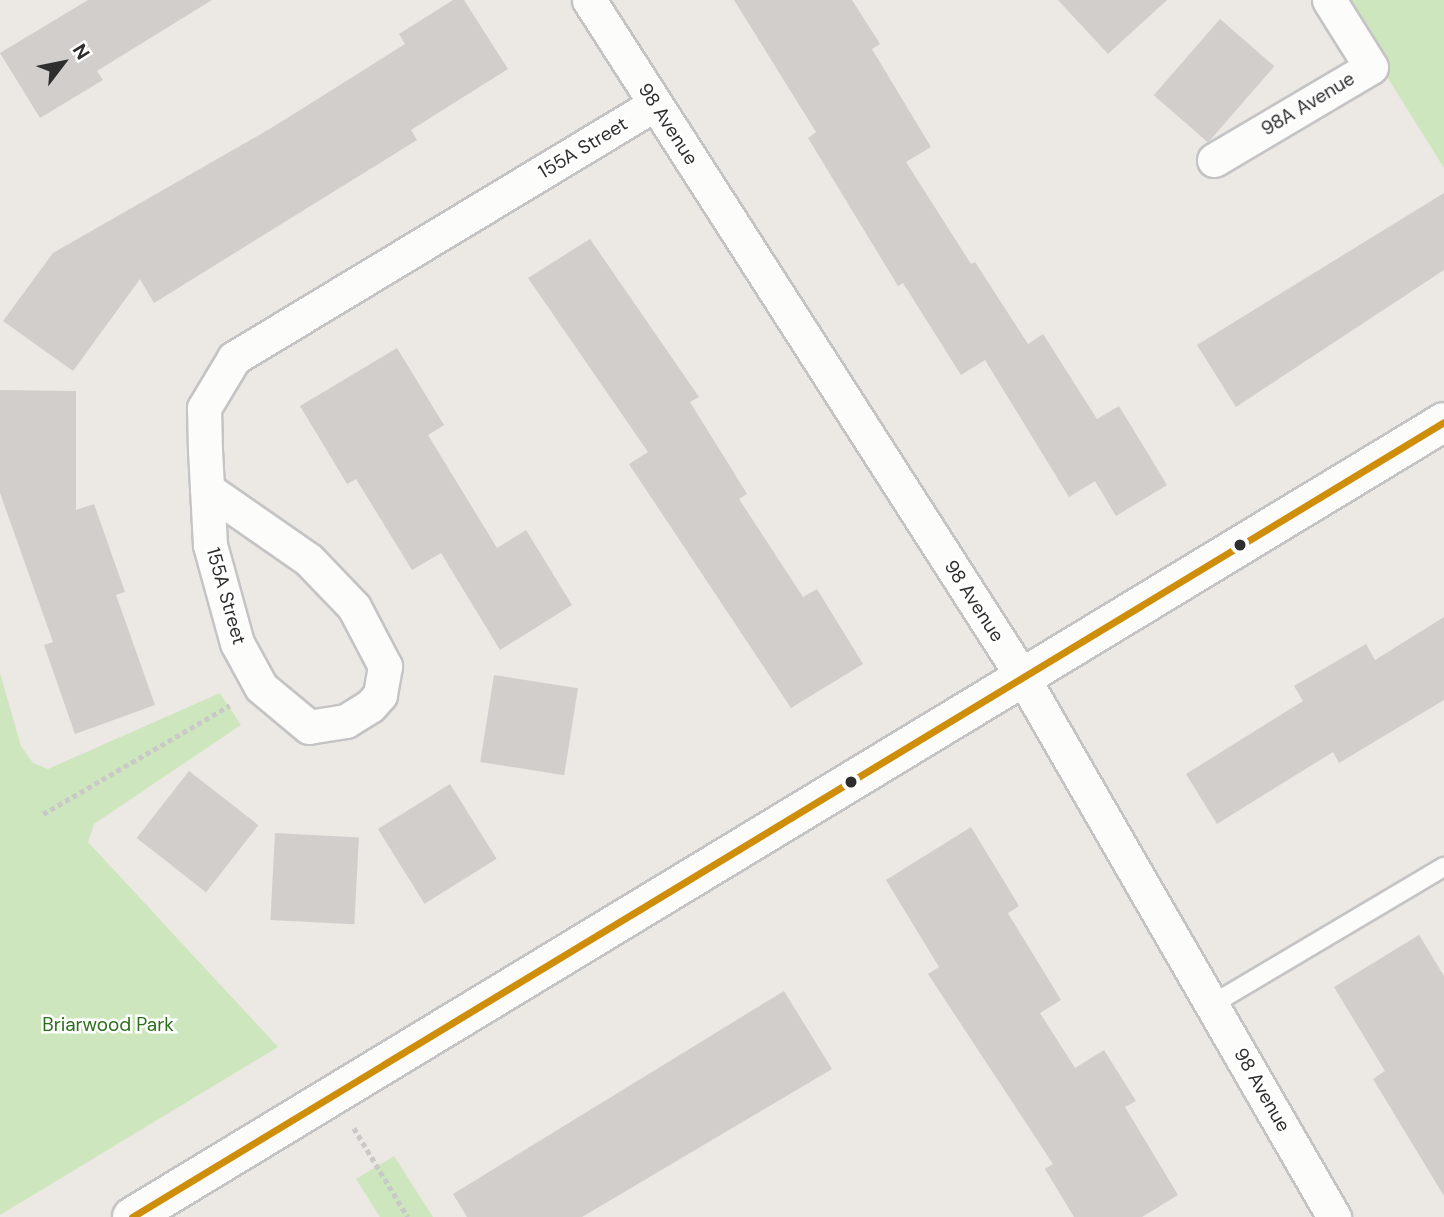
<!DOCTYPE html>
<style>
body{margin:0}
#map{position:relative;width:1444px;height:1217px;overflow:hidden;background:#ece8e4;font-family:"DM Sans",sans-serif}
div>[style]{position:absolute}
.green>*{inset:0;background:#cee6be}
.building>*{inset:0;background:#d1cecb;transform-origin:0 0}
.path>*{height:4.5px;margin-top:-2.25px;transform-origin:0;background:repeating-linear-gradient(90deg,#c9c9c8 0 5px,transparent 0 8.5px)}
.roads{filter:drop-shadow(2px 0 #c5c4c5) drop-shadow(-2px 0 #c5c4c5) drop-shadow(0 2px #c5c4c5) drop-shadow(0 -2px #c5c4c5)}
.lane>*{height:18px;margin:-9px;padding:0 9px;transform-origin:9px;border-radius:9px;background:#fcfcfb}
.street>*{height:33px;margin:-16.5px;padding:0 16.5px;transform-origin:16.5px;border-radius:16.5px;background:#fcfcfb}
.secondary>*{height:38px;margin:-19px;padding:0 19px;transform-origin:19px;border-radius:19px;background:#fcfcfb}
.bus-1>*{height:7px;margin:-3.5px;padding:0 3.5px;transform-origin:3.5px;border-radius:3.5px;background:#cf8e09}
.dots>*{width:19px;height:19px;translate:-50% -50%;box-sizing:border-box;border:4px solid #fff;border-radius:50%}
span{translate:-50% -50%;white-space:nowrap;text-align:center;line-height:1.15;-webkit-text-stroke:5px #fff;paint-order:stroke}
.street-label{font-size:19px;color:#2e2e2e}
.park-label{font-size:19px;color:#2c6e1b}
.north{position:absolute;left:28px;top:28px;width:70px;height:70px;-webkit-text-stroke:5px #fff;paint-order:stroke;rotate:58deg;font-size:19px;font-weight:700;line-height:28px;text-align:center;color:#2e2e2e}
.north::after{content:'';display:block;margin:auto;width:24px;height:32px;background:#2e2e2e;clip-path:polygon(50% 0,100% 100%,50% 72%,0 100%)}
</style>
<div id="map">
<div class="green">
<div style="clip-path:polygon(1339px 0,1444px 0,1444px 168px)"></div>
<div style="clip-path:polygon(0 673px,21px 746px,33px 763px,48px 769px,220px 693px,241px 725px,94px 824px,88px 842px,278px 1047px,0 1215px)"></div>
<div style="clip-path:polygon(394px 1156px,433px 1217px,380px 1217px,356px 1179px)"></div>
</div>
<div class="building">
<div style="clip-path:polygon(88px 0,212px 0,97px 71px,103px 80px,40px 118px,0 53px)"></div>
<div style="clip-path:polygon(453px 0,464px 0,508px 69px,411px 130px,417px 140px,154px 303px,140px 279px,73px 371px,3px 321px,53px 253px,273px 127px,405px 44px,399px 34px)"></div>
<div style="clip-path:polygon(734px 0,852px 0,880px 44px,872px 49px,931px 147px,906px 162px,971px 264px,975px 262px,1028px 344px,1043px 334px,1097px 419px,1119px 406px,1167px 485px,1116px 516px,1095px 481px,1069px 497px,985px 360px,961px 375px,903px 283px,898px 286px,808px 138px,816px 132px)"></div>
<div style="clip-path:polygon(1058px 0,1167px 0,1108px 54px)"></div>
<div style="left:1220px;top:19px;width:72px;height:101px;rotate:41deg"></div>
<div style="clip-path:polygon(1444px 193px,1444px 270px,1236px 407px,1197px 345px)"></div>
<div style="clip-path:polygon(590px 239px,699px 397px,690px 402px,747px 494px,739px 499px,803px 597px,817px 589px,863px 664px,791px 708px,629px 464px,648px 452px,528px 278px)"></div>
<div style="clip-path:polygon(397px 348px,444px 425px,428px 435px,497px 548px,526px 530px,572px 605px,500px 650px,441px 553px,412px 570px,356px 479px,347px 484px,300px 406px)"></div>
<div style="clip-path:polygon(0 390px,76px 391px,76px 510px,94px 504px,125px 592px,116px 595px,155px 705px,75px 734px,44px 645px,53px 642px,0 493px)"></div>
<div style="clip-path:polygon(1444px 617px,1444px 700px,1339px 763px,1333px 752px,1217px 824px,1186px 774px,1303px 701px,1294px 686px,1366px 644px,1375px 660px)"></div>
<div style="left:494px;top:675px;width:85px;height:88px;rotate:9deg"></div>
<div style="left:189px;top:771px;width:88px;height:85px;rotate:38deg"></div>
<div style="left:450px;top:784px;width:88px;height:85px;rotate:58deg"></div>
<div style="clip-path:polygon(971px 827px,1019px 906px,1008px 913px,1061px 1000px,1040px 1013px,1075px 1068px,1104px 1050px,1136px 1101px,1125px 1107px,1178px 1195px,1142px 1217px,1074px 1217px,1045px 1169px,1053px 1164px,928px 974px,939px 967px,886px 880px)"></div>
<div style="left:275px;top:833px;width:84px;height:87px;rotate:3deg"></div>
<div style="clip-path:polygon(1419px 935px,1444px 976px,1444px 1196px,1373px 1079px,1385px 1071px,1334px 987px)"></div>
<div style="clip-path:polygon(784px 991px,832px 1069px,582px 1217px,467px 1217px,453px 1194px)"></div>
</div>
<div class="path">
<div style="left:43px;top:814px;width:216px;rotate:-30.2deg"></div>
<div style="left:354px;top:1128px;width:104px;rotate:58.8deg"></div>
</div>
<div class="roads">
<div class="lane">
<div style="left:1213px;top:1004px;width:269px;rotate:-30.7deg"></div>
</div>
<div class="street">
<div style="left:589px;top:0;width:803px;rotate:57.36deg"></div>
<div style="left:1022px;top:676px;width:625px;rotate:60.03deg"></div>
<div style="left:1214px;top:160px;width:182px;rotate:-30.6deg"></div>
<div style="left:1371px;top:67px;width:79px;rotate:-122.1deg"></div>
<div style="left:207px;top:489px;width:124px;rotate:34.8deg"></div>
<div style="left:309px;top:560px;width:65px;rotate:46.2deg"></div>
<div style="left:354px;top:607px;width:67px;rotate:62.3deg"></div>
<div style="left:385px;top:666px;width:29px;rotate:100deg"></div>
<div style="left:380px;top:695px;width:15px;rotate:132deg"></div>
<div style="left:370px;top:706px;width:28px;rotate:148deg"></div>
<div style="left:346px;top:721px;width:37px;rotate:171deg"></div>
<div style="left:309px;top:727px;width:62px;rotate:-140.2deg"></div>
<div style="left:261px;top:687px;width:50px;rotate:-118.6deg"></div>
<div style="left:237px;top:643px;width:102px;rotate:-105.4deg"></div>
<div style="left:210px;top:545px;width:94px;rotate:-93deg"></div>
<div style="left:205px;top:451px;width:43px;rotate:-91.3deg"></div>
<div style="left:204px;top:408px;width:58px;rotate:-59deg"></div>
<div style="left:234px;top:358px;width:492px;rotate:-31.1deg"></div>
</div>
<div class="secondary">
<div style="left:132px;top:1217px;width:1534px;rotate:-31.21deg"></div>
</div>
</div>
<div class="bus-1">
<div style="left:132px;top:1217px;width:1534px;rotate:-31.21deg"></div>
</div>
<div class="dots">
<div style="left:1240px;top:545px;background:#2e2e2e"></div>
<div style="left:851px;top:782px;background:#2e2e2e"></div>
</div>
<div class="street-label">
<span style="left:1308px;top:104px;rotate:-31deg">98A Avenue</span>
<span style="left:668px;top:124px;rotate:57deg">98 Avenue</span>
<span style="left:583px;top:148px;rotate:-31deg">155A Street</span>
<span style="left:226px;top:596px;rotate:74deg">155A Street</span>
<span style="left:974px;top:601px;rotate:57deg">98 Avenue</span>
<span style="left:1262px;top:1090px;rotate:60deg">98 Avenue</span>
</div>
<div class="park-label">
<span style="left:108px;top:1025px">Briarwood Park</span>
</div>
<div class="north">N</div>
</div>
